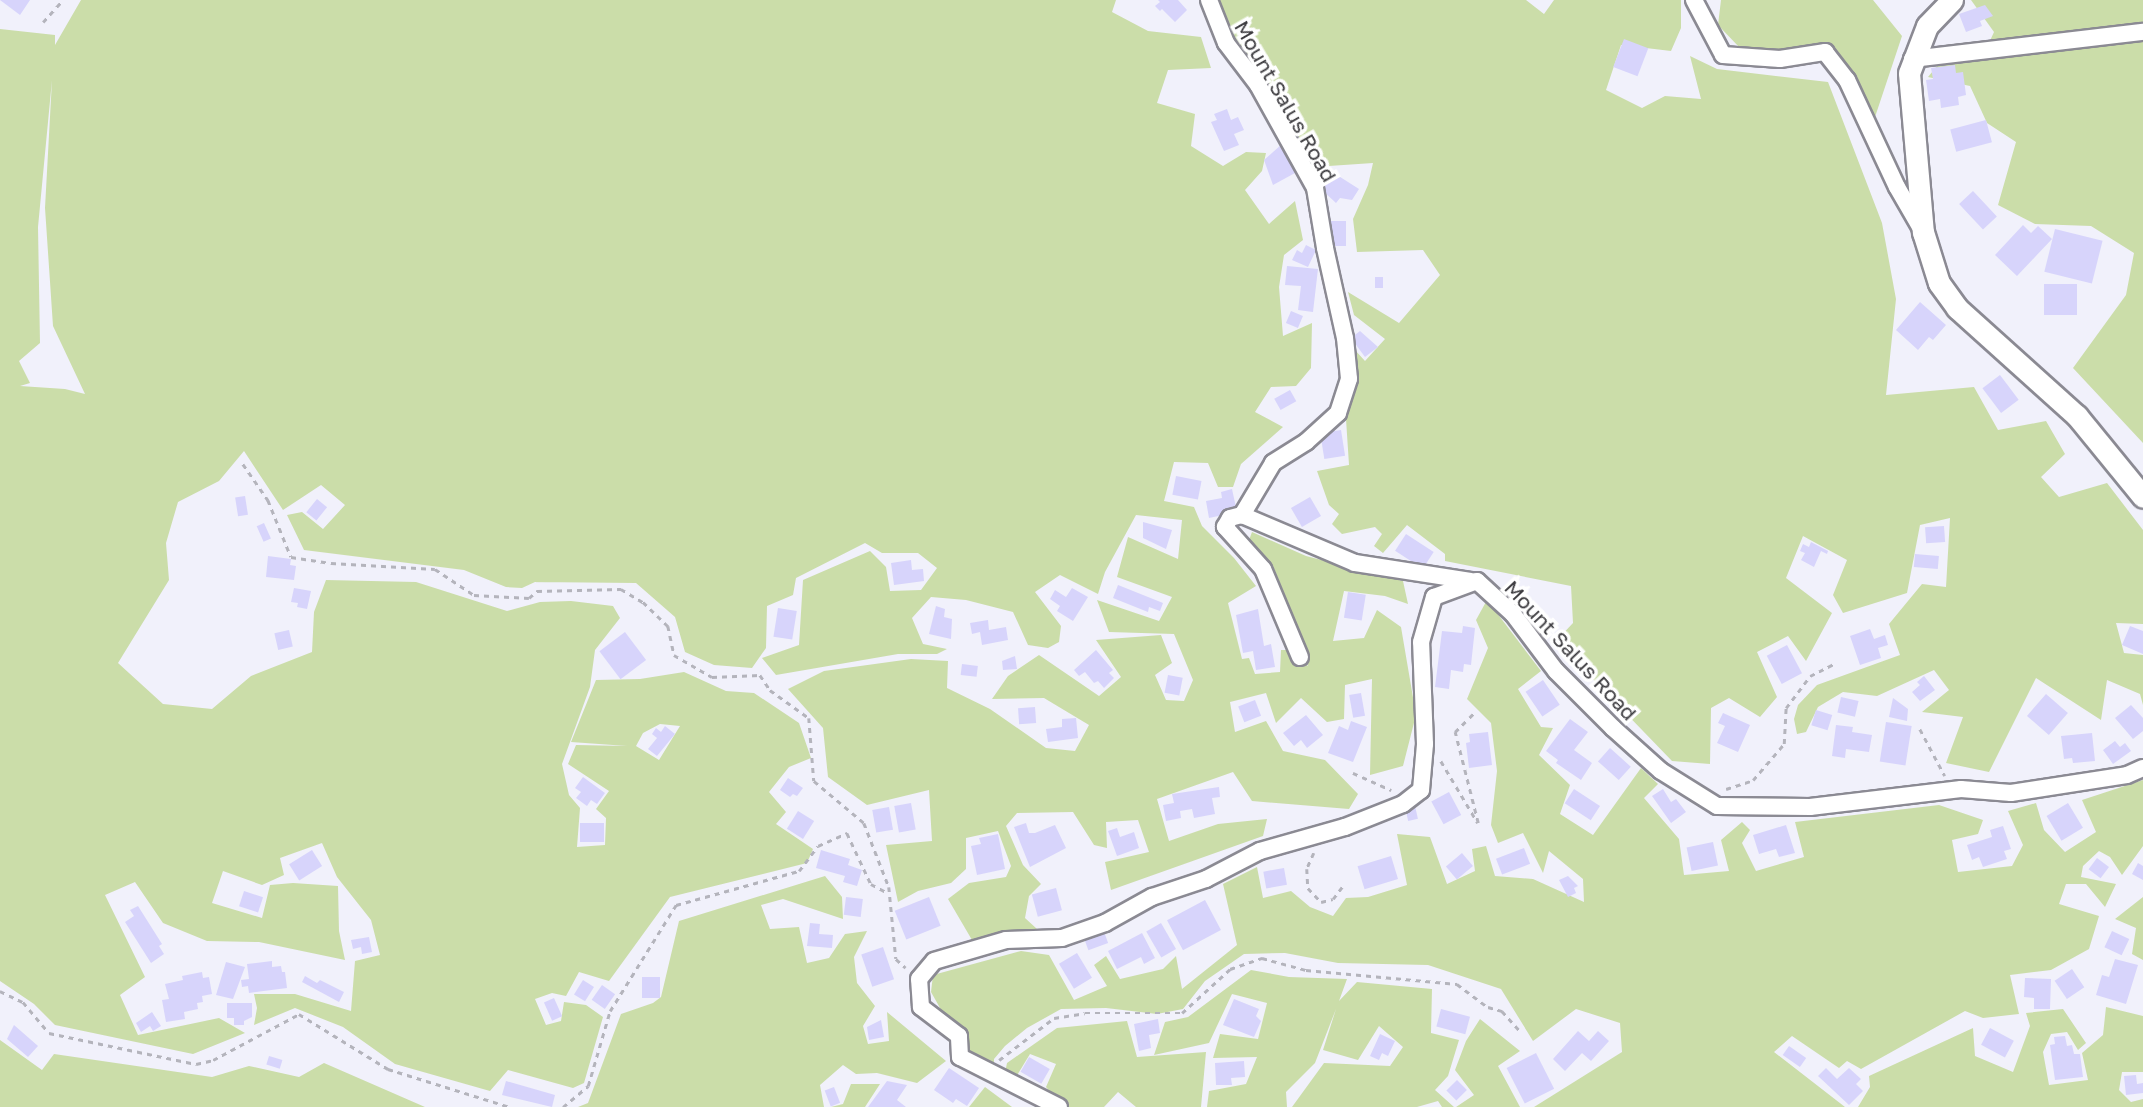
<!DOCTYPE html>
<style>
body{margin:0}
#map{position:relative;width:2143px;height:1107px;overflow:hidden;background:#f1f1fb;font-family:"Golos Text",sans-serif}
div>[style]{position:absolute}
.green>*{inset:0;background:#cbdda9}
.building>*{inset:0;background:#d7d4fb;transform-origin:0 0}
.path>*{height:2.5px;margin-top:-1.25px;transform-origin:0;background:repeating-linear-gradient(90deg,#b4b4bc 0 5px,transparent 0 10px)}
.roads{filter:drop-shadow(2px 0 #8b8a93) drop-shadow(-2px 0 #8b8a93) drop-shadow(0 2px #8b8a93) drop-shadow(0 -2px #8b8a93)}
.minor>*{height:16px;margin:-8px;padding:0 8px;transform-origin:8px;border-radius:8px;background:#fff}
.major>*{height:21px;margin:-10.5px;padding:0 10.5px;transform-origin:10.5px;border-radius:10.5px;background:#fff}
span{translate:-50% -50%;white-space:nowrap;text-align:center;line-height:1.15;-webkit-text-stroke:7px #fff;paint-order:stroke}
.street-label{font-size:21px;color:#3b3a3e}
</style>
<div id="map">
<div class="green">
<div style="clip-path:polygon(evenodd,81px 0,1116px 0,1112px 12px,1148px 31px,1201px 37px,1211px 68px,1168px 70px,1157px 103px,1195px 114px,1191px 146px,1223px 166px,1246px 152px,1266px 153px,1262px 171px,1245px 190px,1269px 224px,1295px 201px,1303px 240px,1284px 255px,1279px 287px,1283px 336px,1312px 323px,1311px 368px,1296px 386px,1271px 387px,1255px 412px,1283px 427px,1241px 464px,1233px 487px,1218px 487px,1208px 463px,1174px 462px,1164px 501px,1194px 507px,1202px 526px,1234px 558px,1256px 586px,1228px 603px,1242px 659px,1249px 658px,1255px 674px,1280px 672px,1281px 650px,1289px 650px,1308px 666px,1307px 650px,1273px 566px,1248px 543px,1252px 532px,1306px 556px,1403px 581px,1408px 604px,1385px 596px,1344px 591px,1333px 641px,1364px 638px,1377px 610px,1401px 627px,1416px 715px,1403px 766px,1370px 775px,1372px 679px,1345px 685px,1344px 719px,1327px 722px,1301px 698px,1276px 723px,1266px 693px,1230px 702px,1235px 732px,1266px 721px,1283px 751px,1325px 760px,1358px 794px,1349px 809px,1252px 801px,1233px 772px,1157px 799px,1169px 841px,1218px 824px,1267px 819px,1263px 836px,1111px 890px,1105px 862px,1149px 852px,1138px 820px,1106px 822px,1107px 848px,1094px 845px,1073px 812px,1017px 813px,1006px 826px,1023px 865px,1041px 884px,1029px 896px,1025px 918px,1037px 929px,998px 932px,972px 940px,948px 899px,969px 883px,1006px 877px,1011px 866px,998px 831px,966px 838px,966px 869px,951px 883px,918px 891px,898px 902px,886px 845px,932px 841px,929px 790px,867px 805px,828px 777px,823px 728px,788px 689px,824px 671px,911px 659px,948px 661px,947px 688px,990px 709px,1046px 748px,1075px 751px,1089px 725px,1044px 698px,992px 699px,1008px 676px,1039px 655px,1099px 696px,1121px 677px,1096px 640px,1161px 635px,1172px 663px,1155px 675px,1166px 700px,1184px 701px,1193px 680px,1174px 634px,1109px 632px,1097px 600px,1159px 621px,1172px 597px,1117px 577px,1128px 537px,1178px 559px,1182px 520px,1136px 515px,1105px 572px,1098px 594px,1060px 575px,1035px 592px,1061px 626px,1059px 642px,1048px 648px,1028px 645px,1013px 612px,966px 600px,931px 597px,912px 618px,923px 644px,947px 649px,937px 654px,898px 654px,776px 675px,762px 658px,799px 645px,803px 580px,870px 551px,886px 567px,890px 591px,921px 590px,937px 568px,918px 553px,882px 553px,865px 543px,796px 578px,793px 595px,767px 606px,766px 648px,752px 668px,714px 665px,685px 652px,675px 617px,636px 583px,535px 582px,522px 588px,506px 587px,464px 570px,304px 550px,287px 515px,302px 512px,323px 529px,345px 505px,321px 485px,283px 510px,244px 451px,219px 481px,178px 502px,166px 543px,169px 580px,118px 663px,163px 704px,212px 709px,251px 676px,312px 652px,314px 612px,326px 580px,416px 582px,507px 611px,540px 602px,571px 601px,613px 606px,620px 618px,595px 650px,590px 687px,562px 764px,569px 795px,580px 808px,577px 847px,605px 845px,606px 818px,596px 809px,609px 791px,568px 764px,576px 745px,627px 746px,571px 742px,596px 680px,640px 679px,684px 672px,726px 691px,754px 693px,799px 723px,811px 758px,789px 767px,769px 792px,786px 812px,776px 824px,813px 849px,807px 863px,670px 897px,609px 981px,579px 972px,566px 996px,552px 993px,535px 999px,546px 1025px,561px 1021px,564px 1002px,586px 1005px,603px 1017px,584px 1083px,573px 1088px,508px 1070px,490px 1091px,395px 1064px,343px 1027px,295px 1008px,254px 1025px,257px 1008px,254px 994px,295px 994px,351px 1011px,355px 961px,380px 955px,371px 920px,337px 877px,322px 843px,280px 858px,284px 875px,262px 885px,223px 871px,212px 903px,262px 918px,270px 885px,293px 883px,338px 886px,339px 931px,345px 960px,259px 942px,207px 941px,163px 923px,135px 882px,105px 895px,145px 977px,120px 995px,138px 1035px,219px 1018px,245px 1033px,193px 1054px,55px 1025px,34px 1004px,0 981px,0 29px,55px 35px,55px 45px,81px 0,52px 80px,45px 208px,53px 326px,85px 394px,65px 389px,20px 386px,30px 383px,19px 361px,40px 343px,38px 227px,52px 80px,81px 0,660px 724px,680px 726px,659px 760px,636px 746px,643px 733px,660px 724px)"></div>
<div style="clip-path:polygon(1216px 0,1526px 0,1544px 14px,1554px 0,1681px 0,1681px 28px,1671px 51px,1621px 45px,1606px 90px,1642px 108px,1665px 96px,1701px 99px,1690px 56px,1717px 69px,1828px 82px,1882px 223px,1896px 299px,1886px 395px,1974px 387px,1998px 430px,2046px 421px,2065px 454px,2041px 477px,2059px 497px,2107px 483px,2143px 530px,2143px 624px,2116px 623px,2124px 653px,2143px 655px,2143px 705px,2140px 694px,2107px 680px,2101px 720px,2036px 678px,1989px 772px,1946px 763px,1963px 717px,1922px 712px,1949px 690px,1934px 670px,1877px 696px,1843px 692px,1818px 707px,1806px 732px,1797px 734px,1794px 719px,1798px 705px,1817px 685px,1900px 655px,1889px 624px,1922px 584px,1946px 587px,1950px 518px,1920px 525px,1907px 593px,1843px 613px,1833px 595px,1847px 560px,1803px 536px,1786px 578px,1832px 613px,1806px 661px,1788px 636px,1757px 652px,1777px 697px,1760px 717px,1729px 698px,1711px 708px,1710px 764px,1672px 761px,1556px 641px,1573px 623px,1571px 586px,1445px 561px,1445px 554px,1407px 525px,1383px 553px,1374px 546px,1382px 534px,1375px 527px,1342px 534px,1332px 524px,1339px 514px,1329px 505px,1317px 471px,1349px 465px,1346px 419px,1354px 349px,1365px 361px,1385px 339px,1354px 315px,1348px 292px,1399px 323px,1440px 275px,1423px 250px,1357px 252px,1353px 219px,1368px 185px,1373px 163px,1314px 167px,1230px 36px)"></div>
<div style="clip-path:polygon(1721px 0,1873px 0,1902px 36px,1873px 123px,1825px 52px,1739px 47px,1718px 25px)"></div>
<div style="clip-path:polygon(1971px 0,2143px 0,2143px 443px,2073px 368px,2126px 295px,2134px 253px,2091px 226px,2035px 224px,1998px 205px,2016px 142px,1987px 123px,1970px 86px,1928px 77px,1942px 60px,1983px 56px,1994px 32px)"></div>
<div style="clip-path:polygon(1487px 600px,1541px 671px,1518px 689px,1541px 727px,1553px 728px,1539px 755px,1570px 785px,1560px 814px,1593px 835px,1641px 768px,1658px 784px,1644px 798px,1679px 839px,1684px 875px,1729px 871px,1721px 840px,1742px 822px,1750px 830px,1742px 843px,1756px 871px,1804px 857px,1795px 822px,1939px 805px,1983px 820px,1978px 834px,1952px 840px,1958px 872px,2012px 866px,2023px 845px,2008px 811px,2036px 803px,2044px 830px,2065px 852px,2096px 832px,2082px 800px,2143px 780px,2143px 846px,2122px 875px,2110px 857px,2099px 851px,2083px 866px,2081px 877px,2116px 884px,2105px 907px,2086px 884px,2066px 884px,2059px 904px,2099px 916px,2089px 949px,2051px 970px,2010px 975px,2019px 1014px,1983px 1018px,1965px 1011px,1861px 1069px,1847px 1061px,1839px 1068px,1792px 1036px,1774px 1052px,1845px 1107px,1534px 1107px,1622px 1052px,1620px 1023px,1576px 1009px,1533px 1041px,1501px 989px,1428px 965px,1338px 963px,1285px 953px,1244px 954px,1205px 981px,1183px 1009px,1157px 1014px,1106px 1008px,1061px 1009px,1027px 1028px,1005px 1046px,994px 1059px,994px 1067px,966px 1054px,931px 992px,933px 975px,1021px 951px,1049px 955px,1074px 1000px,1107px 986px,1094px 965px,1106px 956px,1120px 979px,1163px 969px,1176px 956px,1182px 989px,1237px 945px,1223px 884px,1257px 867px,1263px 898px,1291px 891px,1310px 907px,1333px 916px,1346px 898px,1368px 897px,1407px 885px,1397px 834px,1430px 837px,1447px 884px,1475px 871px,1472px 849px,1486px 846px,1495px 876px,1533px 879px,1584px 902px,1583px 879px,1549px 851px,1543px 873px,1523px 833px,1498px 843px,1491px 825px,1497px 771px,1491px 723px,1467px 699px,1488px 648px,1476px 620px)"></div>
<div style="clip-path:polygon(825px 876px,842px 897px,843px 919px,783px 899px,761px 905px,770px 929px,799px 927px,807px 963px,829px 958px,845px 934px,867px 931px,854px 957px,857px 983px,875px 1006px,863px 1026px,868px 1044px,889px 1041px,887px 1012px,946px 1061px,917px 1083px,877px 1073px,856px 1074px,843px 1065px,820px 1085px,824px 1107px,578px 1107px,588px 1103px,621px 1014px,653px 1003px,661px 997px,679px 921px)"></div>
<div style="clip-path:polygon(2143px 897px,2143px 960px,2132px 954px,2136px 928px,2115px 919px)"></div>
<div style="clip-path:polygon(1251px 970px,1289px 977px,1347px 979px,1339px 1001px,1357px 982px,1432px 989px,1431px 1033px,1459px 1040px,1448px 1076px,1435px 1090px,1454px 1107px,1442px 1107px,1438px 1101px,1417px 1107px,1292px 1107px,1324px 1063px,1390px 1066px,1403px 1047px,1379px 1026px,1358px 1060px,1323px 1050px,1336px 1009px,1315px 1063px,1286px 1092px,1287px 1107px,1207px 1107px,1209px 1091px,1246px 1084px,1257px 1057px,1213px 1058px,1220px 1034px,1258px 1039px,1267px 1003px,1232px 994px,1209px 1043px,1154px 1055px,1165px 1022px,1188px 1017px)"></div>
<div style="clip-path:polygon(2106px 1007px,2143px 1016px,2143px 1072px,2122px 1072px,2119px 1090px,2131px 1102px,2143px 1099px,2143px 1107px,1858px 1107px,1870px 1087px,1869px 1076px,1973px 1028px,1975px 1056px,2013px 1072px,2030px 1026px,2026px 1013px,2063px 1009px,2086px 1043px,2078px 1050px,2067px 1032px,2051px 1034px,2043px 1052px,2049px 1085px,2088px 1080px,2082px 1053px,2103px 1035px)"></div>
<div style="clip-path:polygon(1480px 1019px,1520px 1051px,1498px 1066px,1520px 1107px,1456px 1107px,1474px 1095px,1455px 1070px,1466px 1041px)"></div>
<div style="clip-path:polygon(1127px 1021px,1137px 1057px,1206px 1052px,1201px 1107px,1136px 1107px,1118px 1092px,1104px 1107px,1063px 1107px,1046px 1087px,1056px 1064px,1030px 1054px,1016px 1077px,1005px 1073px,1007px 1063px,1057px 1028px)"></div>
<div style="clip-path:polygon(0 1040px,42px 1070px,54px 1054px,212px 1077px,249px 1066px,299px 1077px,324px 1063px,425px 1107px,0 1107px)"></div>
<div style="clip-path:polygon(851px 1084px,880px 1084px,865px 1107px,831px 1107px,843px 1104px)"></div>
<div style="clip-path:polygon(985px 1087px,1012px 1107px,969px 1107px)"></div>
</div>
<div class="building">
<div style="clip-path:polygon(0 0,30px 0,20px 15px)"></div>
<div style="clip-path:polygon(1158px 0,1178px 0,1187px 10px,1175px 22px,1162px 9px,1160px 11px,1155px 6px,1160px 2px)"></div>
<div style="clip-path:polygon(1985px 5px,1993px 16px,1980px 21px,1982px 26px,1966px 32px,1959px 14px)"></div>
<div style="left:1624px;top:39px;width:26px;height:30px;rotate:21deg"></div>
<div style="clip-path:polygon(1955px 65px,1956px 73px,1963px 72px,1966px 95px,1958px 97px,1959px 105px,1941px 108px,1940px 99px,1929px 101px,1926px 80px,1933px 79px,1931px 68px)"></div>
<div style="clip-path:polygon(1227px 109px,1231px 120px,1238px 117px,1244px 130px,1234px 134px,1239px 145px,1224px 151px,1211px 122px,1217px 120px,1214px 114px)"></div>
<div style="left:1986px;top:120px;width:23px;height:37px;rotate:75deg"></div>
<div style="clip-path:polygon(1282px 144px,1295px 173px,1273px 185px,1264px 160px)"></div>
<div style="clip-path:polygon(1337px 175px,1359px 189px,1352px 200px,1340px 198px,1336px 203px,1322px 190px,1330px 178px,1334px 180px)"></div>
<div style="left:1973px;top:191px;width:35px;height:19px;rotate:47deg"></div>
<div style="left:1331px;top:221px;width:15px;height:25px"></div>
<div style="clip-path:polygon(2023px 225px,2031px 233px,2038px 226px,2052px 239px,2017px 276px,1995px 255px)"></div>
<div style="left:2055px;top:229px;width:49px;height:44px;rotate:14deg"></div>
<div style="clip-path:polygon(1306px 245px,1316px 250px,1308px 267px,1292px 260px,1297px 250px,1302px 253px)"></div>
<div style="clip-path:polygon(1287px 266px,1318px 269px,1313px 312px,1298px 310px,1301px 286px,1285px 285px)"></div>
<div style="left:1375px;top:277px;width:8px;height:11px"></div>
<div style="left:2077px;top:284px;width:31px;height:33px;rotate:90deg"></div>
<div style="clip-path:polygon(1920px 302px,1946px 325px,1933px 340px,1929px 337px,1918px 350px,1896px 330px)"></div>
<div style="left:1291px;top:311px;width:13px;height:13px;rotate:23deg"></div>
<div style="clip-path:polygon(1360px 331px,1378px 347px,1365px 357px,1351px 338px)"></div>
<div style="left:2000px;top:375px;width:31px;height:22px;rotate:53deg"></div>
<div style="left:1290px;top:390px;width:13px;height:18px;rotate:61deg"></div>
<div style="left:1341px;top:430px;width:26px;height:21px;rotate:81deg"></div>
<div style="left:1176px;top:476px;width:26px;height:19px;rotate:11deg"></div>
<div style="clip-path:polygon(1232px 489px,1237px 512px,1209px 518px,1206px 501px,1222px 498px,1221px 492px)"></div>
<div style="left:245px;top:496px;width:19px;height:10px;rotate:81deg"></div>
<div style="left:1310px;top:497px;width:22px;height:22px;rotate:60deg"></div>
<div style="left:317px;top:499px;width:13px;height:17px;rotate:39deg"></div>
<div style="clip-path:polygon(1143px 522px,1172px 530px,1166px 549px,1143px 538px)"></div>
<div style="left:264px;top:523px;width:17px;height:8px;rotate:66deg"></div>
<div style="left:1944px;top:526px;width:16px;height:19px;rotate:86deg"></div>
<div style="left:1406px;top:534px;width:33px;height:20px;rotate:33deg"></div>
<div style="clip-path:polygon(1811px 542px,1828px 551px,1827px 554px,1821px 551px,1814px 567px,1801px 560px,1805px 553px,1800px 551px,1803px 544px,1809px 547px)"></div>
<div style="left:1915px;top:554px;width:24px;height:13px;rotate:5deg"></div>
<div style="clip-path:polygon(268px 556px,291px 559px,290px 565px,296px 566px,294px 580px,266px 577px)"></div>
<div style="clip-path:polygon(911px 560px,912px 570px,923px 569px,924px 581px,894px 585px,891px 563px)"></div>
<div style="clip-path:polygon(1118px 585px,1163px 603px,1160px 611px,1149px 607px,1148px 612px,1113px 598px)"></div>
<div style="clip-path:polygon(294px 588px,311px 591px,307px 609px,297px 607px,298px 603px,291px 602px)"></div>
<div style="clip-path:polygon(1072px 588px,1088px 597px,1073px 621px,1057px 611px,1060px 606px,1050px 599px,1055px 590px,1066px 597px)"></div>
<div style="left:1348px;top:592px;width:18px;height:26px;rotate:9deg"></div>
<div style="clip-path:polygon(936px 606px,945px 609px,944px 617px,952px 619px,951px 639px,929px 634px)"></div>
<div style="left:778px;top:608px;width:19px;height:29px;rotate:9deg"></div>
<div style="clip-path:polygon(1258px 609px,1264px 646px,1271px 644px,1275px 667px,1256px 670px,1253px 651px,1243px 653px,1236px 615px)"></div>
<div style="clip-path:polygon(988px 620px,989px 630px,1006px 627px,1008px 640px,982px 645px,980px 632px,972px 634px,970px 623px)"></div>
<div style="clip-path:polygon(1463px 626px,1475px 628px,1471px 665px,1464px 664px,1463px 672px,1451px 670px,1449px 689px,1435px 687px,1442px 631px,1462px 633px)"></div>
<div style="clip-path:polygon(2130px 626px,2143px 631px,2143px 654px,2122px 645px)"></div>
<div style="clip-path:polygon(1870px 629px,1874px 639px,1885px 635px,1888px 645px,1878px 648px,1881px 658px,1860px 665px,1850px 636px)"></div>
<div style="left:289px;top:630px;width:17px;height:15px;rotate:77deg"></div>
<div style="left:625px;top:632px;width:35px;height:32px;rotate:53deg"></div>
<div style="left:1787px;top:645px;width:32px;height:23px;rotate:62deg"></div>
<div style="clip-path:polygon(1096px 650px,1113px 670px,1109px 673px,1114px 678px,1104px 688px,1098px 681px,1094px 683px,1085px 672px,1079px 676px,1074px 670px)"></div>
<div style="clip-path:polygon(1015px 656px,1017px 669px,1003px 670px,1002px 661px)"></div>
<div style="left:962px;top:664px;width:16px;height:11px;rotate:7deg"></div>
<div style="left:1168px;top:675px;width:15px;height:18px;rotate:11deg"></div>
<div style="clip-path:polygon(1924px 676px,1935px 690px,1920px 701px,1912px 692px,1920px 685px,1917px 682px)"></div>
<div style="left:1543px;top:680px;width:30px;height:21px;rotate:56deg"></div>
<div style="left:1361px;top:693px;width:23px;height:12px;rotate:80deg"></div>
<div style="left:2046px;top:694px;width:29px;height:29px;rotate:41deg"></div>
<div style="left:1841px;top:697px;width:18px;height:16px;rotate:13deg"></div>
<div style="clip-path:polygon(1893px 698px,1908px 709px,1907px 721px,1889px 717px)"></div>
<div style="left:1255px;top:700px;width:17px;height:18px;rotate:69deg"></div>
<div style="clip-path:polygon(2131px 705px,2143px 718px,2143px 731px,2133px 739px,2115px 718px)"></div>
<div style="left:1035px;top:707px;width:16px;height:17px;rotate:86deg"></div>
<div style="left:1816px;top:710px;width:17px;height:16px;rotate:17deg"></div>
<div style="clip-path:polygon(1723px 713px,1750px 725px,1738px 752px,1717px 743px,1725px 726px,1718px 723px)"></div>
<div style="clip-path:polygon(1306px 715px,1323px 735px,1307px 748px,1301px 740px,1294px 746px,1283px 733px)"></div>
<div style="clip-path:polygon(1076px 718px,1078px 738px,1048px 742px,1046px 729px,1062px 727px,1062px 719px)"></div>
<div style="clip-path:polygon(1570px 719px,1588px 732px,1574px 750px,1592px 763px,1581px 780px,1556px 763px,1558px 760px,1546px 751px)"></div>
<div style="clip-path:polygon(1351px 721px,1367px 727px,1353px 762px,1328px 753px,1339px 726px,1348px 730px)"></div>
<div style="left:1886px;top:722px;width:26px;height:40px;rotate:9deg"></div>
<div style="clip-path:polygon(1836px 725px,1853px 727px,1852px 732px,1872px 735px,1869px 752px,1846px 749px,1845px 758px,1832px 756px)"></div>
<div style="clip-path:polygon(665px 726px,675px 734px,657px 756px,648px 749px,657px 738px,652px 734px,656px 728px,661px 732px)"></div>
<div style="clip-path:polygon(1488px 732px,1492px 765px,1469px 768px,1466px 743px,1470px 742px,1469px 734px)"></div>
<div style="clip-path:polygon(2092px 733px,2095px 761px,2073px 763px,2072px 758px,2064px 759px,2061px 736px)"></div>
<div style="clip-path:polygon(2115px 741px,2120px 747px,2125px 743px,2131px 751px,2113px 764px,2103px 750px)"></div>
<div style="left:1610px;top:748px;width:28px;height:18px;rotate:42deg"></div>
<div style="clip-path:polygon(583px 777px,605px 793px,597px 804px,591px 800px,587px 806px,576px 798px,581px 792px,575px 788px)"></div>
<div style="clip-path:polygon(788px 778px,803px 788px,797px 796px,793px 794px,790px 797px,780px 790px)"></div>
<div style="clip-path:polygon(1219px 787px,1220px 797px,1212px 798px,1215px 814px,1194px 818px,1192px 809px,1180px 811px,1181px 818px,1166px 821px,1163px 805px,1174px 803px,1172px 794px)"></div>
<div style="left:1574px;top:789px;width:31px;height:17px;rotate:33deg"></div>
<div style="clip-path:polygon(1663px 789px,1671px 802px,1676px 799px,1686px 812px,1671px 823px,1652px 796px)"></div>
<div style="left:1449px;top:792px;width:26px;height:20px;rotate:62deg"></div>
<div style="left:911px;top:803px;width:27px;height:17px;rotate:80deg"></div>
<div style="left:2068px;top:803px;width:29px;height:25px;rotate:59deg"></div>
<div style="left:1415px;top:806px;width:13px;height:10px;rotate:77deg"></div>
<div style="left:889px;top:807px;width:23px;height:17px;rotate:80deg"></div>
<div style="left:798px;top:811px;width:19px;height:21px;rotate:32deg"></div>
<div style="left:580px;top:823px;width:24px;height:19px"></div>
<div style="clip-path:polygon(1026px 823px,1029px 833px,1035px 833px,1055px 825px,1066px 848px,1030px 867px,1014px 827px)"></div>
<div style="clip-path:polygon(1786px 825px,1795px 853px,1779px 857px,1776px 849px,1759px 854px,1753px 835px)"></div>
<div style="clip-path:polygon(2003px 826px,2011px 849px,2004px 851px,2007px 859px,1983px 867px,1979px 857px,1972px 860px,1967px 845px,1992px 837px,1990px 830px)"></div>
<div style="clip-path:polygon(1117px 828px,1120px 837px,1134px 832px,1139px 848px,1117px 856px,1108px 831px)"></div>
<div style="clip-path:polygon(998px 834px,1005px 869px,977px 875px,971px 846px,981px 844px,979px 838px)"></div>
<div style="left:1713px;top:842px;width:24px;height:27px;rotate:78deg"></div>
<div style="left:1524px;top:848px;width:17px;height:30px;rotate:69deg"></div>
<div style="left:312px;top:850px;width:19px;height:27px;rotate:58deg"></div>
<div style="clip-path:polygon(821px 850px,850px 859px,848px 865px,862px 870px,857px 886px,843px 882px,845px 876px,816px 868px)"></div>
<div style="left:1462px;top:853px;width:17px;height:21px;rotate:50deg"></div>
<div style="left:1391px;top:856px;width:24px;height:35px;rotate:73deg"></div>
<div style="left:2097px;top:858px;width:15px;height:14px;rotate:37deg"></div>
<div style="clip-path:polygon(2138px 863px,2143px 866px,2143px 880px,2132px 874px)"></div>
<div style="left:1284px;top:868px;width:17px;height:21px;rotate:80deg"></div>
<div style="clip-path:polygon(1568px 876px,1578px 886px,1574px 888px,1576px 893px,1568px 897px,1559px 880px)"></div>
<div style="left:1056px;top:888px;width:23px;height:25px;rotate:75deg"></div>
<div style="left:244px;top:891px;width:20px;height:16px;rotate:18deg"></div>
<div style="left:846px;top:897px;width:17px;height:18px;rotate:7deg"></div>
<div style="left:929px;top:897px;width:31px;height:37px;rotate:68deg"></div>
<div style="left:1205px;top:900px;width:34px;height:43px;rotate:62deg"></div>
<div style="clip-path:polygon(138px 906px,162px 944px,159px 946px,164px 954px,151px 963px,125px 922px,134px 916px,130px 910px)"></div>
<div style="clip-path:polygon(810px 923px,820px 924px,819px 934px,833px 935px,832px 948px,807px 946px)"></div>
<div style="left:1161px;top:923px;width:30px;height:17px;rotate:60deg"></div>
<div style="left:1103px;top:929px;width:15px;height:21px;rotate:70deg"></div>
<div style="left:2112px;top:931px;width:19px;height:18px;rotate:25deg"></div>
<div style="clip-path:polygon(1142px 933px,1155px 958px,1144px 964px,1141px 957px,1117px 969px,1108px 951px)"></div>
<div style="clip-path:polygon(369px 937px,372px 952px,362px 954px,361px 947px,353px 949px,351px 940px)"></div>
<div style="left:883px;top:947px;width:34px;height:23px;rotate:71deg"></div>
<div style="left:1077px;top:953px;width:29px;height:21px;rotate:59deg"></div>
<div style="clip-path:polygon(2115px 959px,2138px 965px,2126px 1004px,2096px 995px,2102px 975px,2109px 977px)"></div>
<div style="clip-path:polygon(272px 961px,272px 967px,281px 966px,282px 972px,285px 972px,287px 988px,249px 993px,248px 986px,242px 987px,241px 980px,249px 979px,247px 964px)"></div>
<div style="clip-path:polygon(226px 962px,245px 967px,233px 999px,216px 995px)"></div>
<div style="left:2072px;top:969px;width:22px;height:21px;rotate:56deg"></div>
<div style="clip-path:polygon(202px 972px,203px 978px,209px 977px,212px 994px,202px 996px,203px 1002px,197px 1003px,198px 1009px,184px 1012px,185px 1019px,166px 1022px,162px 1000px,169px 999px,165px 984px,183px 980px,182px 976px)"></div>
<div style="clip-path:polygon(305px 976px,317px 983px,320px 980px,344px 992px,339px 1002px,302px 982px)"></div>
<div style="left:642px;top:977px;width:18px;height:21px"></div>
<div style="clip-path:polygon(2025px 978px,2051px 979px,2050px 1009px,2034px 1009px,2034px 998px,2024px 997px)"></div>
<div style="left:583px;top:980px;width:13px;height:17px;rotate:32deg"></div>
<div style="left:602px;top:985px;width:16px;height:18px;rotate:35deg"></div>
<div style="left:554px;top:998px;width:20px;height:11px;rotate:66deg"></div>
<div style="clip-path:polygon(1234px 999px,1259px 1009px,1256px 1016px,1261px 1021px,1254px 1037px,1223px 1025px)"></div>
<div style="clip-path:polygon(227px 1003px,252px 1003px,252px 1017px,244px 1021px,244px 1025px,234px 1025px,234px 1018px,227px 1018px)"></div>
<div style="left:1441px;top:1009px;width:30px;height:18px;rotate:15deg"></div>
<div style="clip-path:polygon(152px 1012px,161px 1026px,153px 1031px,150px 1026px,141px 1032px,136px 1023px)"></div>
<div style="clip-path:polygon(1158px 1019px,1160px 1033px,1149px 1035px,1151px 1048px,1139px 1051px,1134px 1024px)"></div>
<div style="clip-path:polygon(881px 1020px,884px 1037px,869px 1040px,867px 1027px)"></div>
<div style="clip-path:polygon(14px 1025px,38px 1046px,28px 1057px,7px 1039px)"></div>
<div style="left:1990px;top:1028px;width:27px;height:19px;rotate:28deg"></div>
<div style="clip-path:polygon(1578px 1031px,1589px 1041px,1598px 1031px,1609px 1041px,1591px 1061px,1582px 1053px,1565px 1071px,1553px 1059px)"></div>
<div style="clip-path:polygon(1380px 1034px,1395px 1041px,1388px 1056px,1382px 1053px,1379px 1060px,1370px 1056px)"></div>
<div style="clip-path:polygon(2065px 1036px,2067px 1046px,2072px 1045px,2074px 1054px,2080px 1054px,2083px 1077px,2055px 1080px,2050px 1045px,2055px 1044px,2054px 1037px)"></div>
<div style="left:1789px;top:1046px;width:21px;height:11px;rotate:35deg"></div>
<div style="left:1536px;top:1053px;width:40px;height:33px;rotate:63deg"></div>
<div style="left:269px;top:1056px;width:14px;height:9px;rotate:17deg"></div>
<div style="left:1029px;top:1057px;width:24px;height:17px;rotate:30deg"></div>
<div style="clip-path:polygon(1244px 1061px,1245px 1077px,1231px 1078px,1232px 1085px,1216px 1085px,1215px 1063px)"></div>
<div style="clip-path:polygon(949px 1068px,979px 1088px,967px 1106px,956px 1099px,953px 1103px,934px 1090px)"></div>
<div style="clip-path:polygon(1826px 1068px,1837px 1079px,1849px 1068px,1861px 1079px,1856px 1084px,1863px 1091px,1849px 1105px,1818px 1076px)"></div>
<div style="clip-path:polygon(2136px 1075px,2137px 1084px,2143px 1083px,2143px 1093px,2126px 1095px,2124px 1076px)"></div>
<div style="left:1457px;top:1080px;width:14px;height:15px;rotate:45deg"></div>
<div style="clip-path:polygon(506px 1081px,555px 1095px,552px 1107px,502px 1095px)"></div>
<div style="clip-path:polygon(887px 1081px,907px 1085px,897px 1100px,906px 1107px,868px 1107px)"></div>
<div style="left:834px;top:1087px;width:17px;height:10px;rotate:69deg"></div>
</div>
<div class="path">
<div style="left:43px;top:22px;width:30px;rotate:-48deg"></div>
<div style="left:243px;top:464px;width:44px;rotate:55.2deg"></div>
<div style="left:268px;top:500px;width:61px;rotate:68deg"></div>
<div style="left:291px;top:557px;width:40px;rotate:8.5deg"></div>
<div style="left:331px;top:563px;width:104px;rotate:3.3deg"></div>
<div style="left:435px;top:569px;width:47px;rotate:33.7deg"></div>
<div style="left:474px;top:595px;width:55px;rotate:3.1deg"></div>
<div style="left:529px;top:598px;width:11px;rotate:-41deg"></div>
<div style="left:537px;top:591px;width:84px;rotate:-1.4deg"></div>
<div style="left:621px;top:589px;width:26px;rotate:31deg"></div>
<div style="left:643px;top:602px;width:35px;rotate:44deg"></div>
<div style="left:668px;top:626px;width:30px;rotate:78deg"></div>
<div style="left:674px;top:655px;width:44px;rotate:30.1deg"></div>
<div style="left:712px;top:677px;width:48px;rotate:-2.4deg"></div>
<div style="left:760px;top:675px;width:18px;rotate:56deg"></div>
<div style="left:770px;top:690px;width:48px;rotate:35.7deg"></div>
<div style="left:809px;top:718px;width:63px;rotate:85.5deg"></div>
<div style="left:814px;top:781px;width:65px;rotate:40deg"></div>
<div style="left:864px;top:823px;width:69px;rotate:68.7deg"></div>
<div style="left:889px;top:887px;width:72px;rotate:84.4deg"></div>
<div style="left:896px;top:959px;width:13px;rotate:42deg"></div>
<div style="left:1920px;top:729px;width:53px;rotate:62deg"></div>
<div style="left:1441px;top:761px;width:72px;rotate:59.2deg"></div>
<div style="left:1478px;top:823px;width:94px;rotate:-104.2deg"></div>
<div style="left:1455px;top:732px;width:28px;rotate:-45deg"></div>
<div style="left:1353px;top:773px;width:42px;rotate:24.1deg"></div>
<div style="left:1726px;top:789px;width:28px;rotate:-18deg"></div>
<div style="left:1753px;top:780px;width:48px;rotate:-49.3deg"></div>
<div style="left:1784px;top:744px;width:36px;rotate:-87deg"></div>
<div style="left:1786px;top:708px;width:40px;rotate:-53deg"></div>
<div style="left:1810px;top:676px;width:29px;rotate:-27deg"></div>
<div style="left:1314px;top:853px;width:17px;rotate:114deg"></div>
<div style="left:1307px;top:869px;width:19px;rotate:87deg"></div>
<div style="left:1308px;top:888px;width:19px;rotate:47deg"></div>
<div style="left:1321px;top:902px;width:12px;rotate:-14deg"></div>
<div style="left:1333px;top:899px;width:15px;rotate:-53deg"></div>
<div style="left:0;top:991px;width:25px;rotate:26deg"></div>
<div style="left:23px;top:1002px;width:40px;rotate:50deg"></div>
<div style="left:49px;top:1033px;width:150px;rotate:11.9deg"></div>
<div style="left:196px;top:1064px;width:17px;rotate:-13deg"></div>
<div style="left:213px;top:1060px;width:98px;rotate:-28.1deg"></div>
<div style="left:299px;top:1014px;width:105px;rotate:31.7deg"></div>
<div style="left:388px;top:1069px;width:128px;rotate:17.3deg"></div>
<div style="left:999px;top:1060px;width:69px;rotate:-37.4deg"></div>
<div style="left:1054px;top:1018px;width:31px;rotate:-9deg"></div>
<div style="left:1085px;top:1013px;width:97px"></div>
<div style="left:1182px;top:1013px;width:65px;rotate:-42.5deg"></div>
<div style="left:1230px;top:969px;width:34px;rotate:-19deg"></div>
<div style="left:1262px;top:958px;width:46px;rotate:15.3deg"></div>
<div style="left:1306px;top:970px;width:152px;rotate:5.3deg"></div>
<div style="left:1457px;top:984px;width:39px;rotate:37deg"></div>
<div style="left:1488px;top:1007px;width:15px;rotate:16deg"></div>
<div style="left:1502px;top:1011px;width:27px;rotate:48deg"></div>
<div style="left:563px;top:1107px;width:33px;rotate:-40deg"></div>
<div style="left:588px;top:1086px;width:78px;rotate:-73.7deg"></div>
<div style="left:610px;top:1011px;width:125px;rotate:-58.1deg"></div>
<div style="left:676px;top:905px;width:128px;rotate:-15.5deg"></div>
<div style="left:799px;top:871px;width:31px;rotate:-53deg"></div>
<div style="left:818px;top:846px;width:32px;rotate:-24deg"></div>
<div style="left:847px;top:833px;width:56px;rotate:64.8deg"></div>
<div style="left:871px;top:884px;width:19px;rotate:28deg"></div>
</div>
<div class="roads">
<div class="minor">
<div style="left:1209px;top:0;width:46px;rotate:68.4deg"></div>
<div style="left:1226px;top:43px;width:53px;rotate:52.7deg"></div>
<div style="left:1258px;top:85px;width:118px;rotate:61deg"></div>
<div style="left:1315px;top:188px;width:61px;rotate:80.5deg"></div>
<div style="left:1325px;top:248px;width:92px;rotate:77.5deg"></div>
<div style="left:1345px;top:338px;width:41px;rotate:84.4deg"></div>
<div style="left:1349px;top:379px;width:36px;rotate:108deg"></div>
<div style="left:1338px;top:413px;width:43px;rotate:137.8deg"></div>
<div style="left:1306px;top:442px;width:39px;rotate:148deg"></div>
<div style="left:1273px;top:463px;width:61px;rotate:120.8deg"></div>
<div style="left:1694px;top:0;width:62px;rotate:62.2deg"></div>
<div style="left:1723px;top:55px;width:57px;rotate:4deg"></div>
<div style="left:1780px;top:59px;width:46px;rotate:-8.8deg"></div>
<div style="left:1825px;top:52px;width:36px;rotate:52deg"></div>
<div style="left:1847px;top:80px;width:118px;rotate:65deg"></div>
<div style="left:1897px;top:187px;width:46px;rotate:60.1deg"></div>
<div style="left:1912px;top:59px;width:233px;rotate:-6.7deg"></div>
<div style="left:1300px;top:657px;width:95px;rotate:-112.8deg"></div>
<div style="left:1263px;top:569px;width:57px;rotate:-132.1deg"></div>
<div style="left:1225px;top:527px;width:10px;rotate:-61deg"></div>
<div style="left:1230px;top:518px;width:12px;rotate:-14deg"></div>
<div style="left:1242px;top:515px;width:123px;rotate:23deg"></div>
<div style="left:1355px;top:563px;width:117px;rotate:8.8deg"></div>
<div style="left:1059px;top:1107px;width:111px;rotate:-153.2deg"></div>
<div style="left:960px;top:1057px;width:21px;rotate:-93deg"></div>
<div style="left:959px;top:1036px;width:48px;rotate:-142.7deg"></div>
<div style="left:921px;top:1007px;width:28px;rotate:-94deg"></div>
<div style="left:919px;top:979px;width:23px;rotate:-50deg"></div>
<div style="left:934px;top:961px;width:75px;rotate:-16.3deg"></div>
<div style="left:1006px;top:940px;width:56px;rotate:-2deg"></div>
<div style="left:1062px;top:938px;width:46px;rotate:-19.2deg"></div>
<div style="left:1105px;top:923px;width:54px;rotate:-29deg"></div>
<div style="left:1152px;top:897px;width:57px;rotate:-18.4deg"></div>
<div style="left:1206px;top:879px;width:61px;rotate:-27.4deg"></div>
<div style="left:1260px;top:851px;width:88px;rotate:-15.8deg"></div>
<div style="left:1345px;top:827px;width:62px;rotate:-21.6deg"></div>
<div style="left:1403px;top:804px;width:23px;rotate:-38deg"></div>
<div style="left:1421px;top:790px;width:46px;rotate:-85deg"></div>
<div style="left:1425px;top:744px;width:102px;rotate:-92.2deg"></div>
<div style="left:1421px;top:642px;width:47px;rotate:-73.9deg"></div>
<div style="left:1434px;top:597px;width:46px;rotate:-20.4deg"></div>
<div style="left:1477px;top:581px;width:49px;rotate:42.5deg"></div>
<div style="left:1513px;top:614px;width:71px;rotate:53deg"></div>
<div style="left:1556px;top:671px;width:81px;rotate:45deg"></div>
<div style="left:1613px;top:728px;width:64px;rotate:41.9deg"></div>
<div style="left:1661px;top:771px;width:66px;rotate:32deg"></div>
<div style="left:1717px;top:806px;width:93px;rotate:0.6deg"></div>
<div style="left:1810px;top:807px;width:152px;rotate:-6.8deg"></div>
<div style="left:1961px;top:789px;width:50px;rotate:4.6deg"></div>
<div style="left:2011px;top:793px;width:117px;rotate:-8.8deg"></div>
<div style="left:2127px;top:775px;width:17px;rotate:-24deg"></div>
</div>
<div class="major">
<div style="left:1952px;top:0;width:36px;rotate:134deg"></div>
<div style="left:1927px;top:26px;width:50px;rotate:111deg"></div>
<div style="left:1909px;top:73px;width:160px;rotate:85deg"></div>
<div style="left:1923px;top:232px;width:53px;rotate:72.6deg"></div>
<div style="left:1939px;top:283px;width:31px;rotate:54deg"></div>
<div style="left:1957px;top:308px;width:161px;rotate:42deg"></div>
<div style="left:2077px;top:416px;width:104px;rotate:50.8deg"></div>
</div>
</div>
<div class="street-label">
<span style="left:1286px;top:101px;rotate:60deg">Mount Salus Road</span>
<span style="left:1571px;top:650px;rotate:47deg">Mount Salus Road</span>
</div>
</div>
